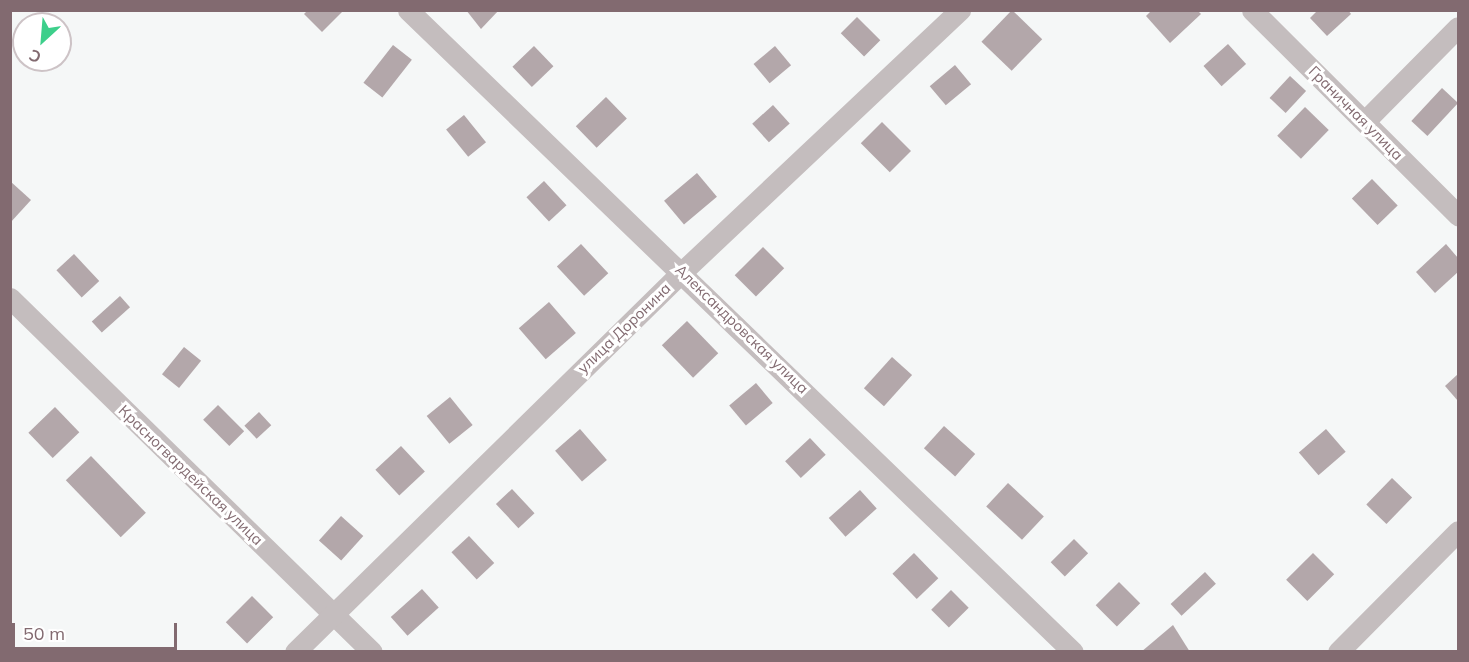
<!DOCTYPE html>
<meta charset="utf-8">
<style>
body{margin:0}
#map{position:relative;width:1469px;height:662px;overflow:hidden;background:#f5f7f7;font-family:Mulish,sans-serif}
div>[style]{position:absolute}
.building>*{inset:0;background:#b3a7aa;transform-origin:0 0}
.minor>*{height:21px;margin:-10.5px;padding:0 10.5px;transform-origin:10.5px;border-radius:10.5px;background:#c4bdbe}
span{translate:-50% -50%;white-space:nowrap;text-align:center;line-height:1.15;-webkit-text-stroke:6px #fff;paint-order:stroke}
.street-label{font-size:15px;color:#826a70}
.frame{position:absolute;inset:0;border:12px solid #826a70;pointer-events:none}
.north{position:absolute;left:12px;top:12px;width:60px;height:60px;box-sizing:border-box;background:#fff;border:2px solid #cdc3c6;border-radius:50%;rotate:206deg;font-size:16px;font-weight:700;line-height:24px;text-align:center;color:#826a70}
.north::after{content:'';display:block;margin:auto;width:21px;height:27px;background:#3dcf8b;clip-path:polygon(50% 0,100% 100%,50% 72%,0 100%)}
.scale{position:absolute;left:12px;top:623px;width:165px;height:27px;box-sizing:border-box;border:3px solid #826a70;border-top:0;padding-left:8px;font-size:18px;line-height:21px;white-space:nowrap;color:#826a70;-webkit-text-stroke:4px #fff;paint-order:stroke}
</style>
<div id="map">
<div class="building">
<div style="clip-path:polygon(308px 10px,344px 10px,322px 32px,304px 14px)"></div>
<div style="clip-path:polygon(466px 10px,499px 10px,481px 29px)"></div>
<div style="left:1012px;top:10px;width:42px;height:44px;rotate:44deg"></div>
<div style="clip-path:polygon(1152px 10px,1197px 10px,1201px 14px,1170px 43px,1146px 16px)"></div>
<div style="clip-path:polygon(1318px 10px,1348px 10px,1351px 14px,1327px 36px,1310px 18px)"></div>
<div style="left:857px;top:17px;width:33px;height:23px;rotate:45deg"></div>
<div style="left:1228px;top:44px;width:27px;height:33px;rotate:48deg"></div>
<div style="left:393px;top:45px;width:24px;height:48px;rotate:38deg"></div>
<div style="left:534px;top:46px;width:28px;height:30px;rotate:46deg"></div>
<div style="left:775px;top:46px;width:25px;height:28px;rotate:50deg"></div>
<div style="left:955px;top:65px;width:25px;height:33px;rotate:50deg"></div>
<div style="left:1290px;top:76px;width:22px;height:30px;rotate:43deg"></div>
<div style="left:1442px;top:88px;width:22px;height:45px;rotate:43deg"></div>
<div style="left:606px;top:97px;width:30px;height:42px;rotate:46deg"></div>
<div style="left:773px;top:105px;width:25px;height:28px;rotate:48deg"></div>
<div style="left:1305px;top:107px;width:33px;height:40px;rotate:44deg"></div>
<div style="left:464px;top:115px;width:35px;height:23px;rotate:51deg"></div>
<div style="left:882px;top:122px;width:41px;height:30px;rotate:45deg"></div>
<div style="left:697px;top:173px;width:31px;height:43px;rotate:50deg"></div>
<div style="left:1372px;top:179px;width:37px;height:28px;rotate:46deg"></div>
<div style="clip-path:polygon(10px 181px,31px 200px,10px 223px)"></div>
<div style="left:544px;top:181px;width:33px;height:24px;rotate:47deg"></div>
<div style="left:581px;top:244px;width:40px;height:33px;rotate:47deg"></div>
<div style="clip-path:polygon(1446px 244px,1458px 258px,1458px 272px,1435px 293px,1416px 272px)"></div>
<div style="left:763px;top:247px;width:30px;height:40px;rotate:45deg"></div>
<div style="left:74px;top:254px;width:37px;height:24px;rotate:47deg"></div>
<div style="left:120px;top:296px;width:15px;height:38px;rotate:48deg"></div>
<div style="left:549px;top:302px;width:41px;height:40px;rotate:49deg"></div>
<div style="left:687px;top:321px;width:45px;height:35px;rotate:46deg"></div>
<div style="left:184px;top:347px;width:22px;height:35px;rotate:39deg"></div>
<div style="left:892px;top:357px;width:27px;height:42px;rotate:42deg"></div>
<div style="clip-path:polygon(1458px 374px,1458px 401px,1445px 386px)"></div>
<div style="left:756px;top:383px;width:26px;height:35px;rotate:50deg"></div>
<div style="left:450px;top:397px;width:36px;height:30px;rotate:51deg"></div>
<div style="left:218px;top:405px;width:37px;height:21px;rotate:45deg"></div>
<div style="left:55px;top:407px;width:35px;height:37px;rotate:46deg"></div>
<div style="left:259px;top:412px;width:18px;height:20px;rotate:47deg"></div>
<div style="left:944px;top:426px;width:42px;height:30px;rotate:42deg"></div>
<div style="left:580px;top:429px;width:41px;height:33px;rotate:49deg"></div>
<div style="left:1326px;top:429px;width:30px;height:36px;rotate:49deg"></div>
<div style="left:810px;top:438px;width:23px;height:34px;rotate:47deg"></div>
<div style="left:401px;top:446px;width:35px;height:35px;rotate:47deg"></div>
<div style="left:91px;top:456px;width:79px;height:35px;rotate:46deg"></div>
<div style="left:1392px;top:478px;width:28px;height:37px;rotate:44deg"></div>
<div style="left:1008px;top:483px;width:49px;height:32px;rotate:43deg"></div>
<div style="left:512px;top:489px;width:33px;height:22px;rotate:47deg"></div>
<div style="left:860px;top:490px;width:25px;height:42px;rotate:48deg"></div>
<div style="left:341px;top:516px;width:30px;height:33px;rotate:42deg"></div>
<div style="left:469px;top:536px;width:37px;height:24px;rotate:47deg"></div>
<div style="left:1074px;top:539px;width:20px;height:33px;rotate:45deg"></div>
<div style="left:914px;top:553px;width:35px;height:30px;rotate:46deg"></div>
<div style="left:1313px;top:553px;width:30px;height:38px;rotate:45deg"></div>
<div style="left:1205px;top:572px;width:16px;height:47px;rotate:47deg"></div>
<div style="left:1119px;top:582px;width:30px;height:33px;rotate:45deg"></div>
<div style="left:422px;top:589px;width:25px;height:42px;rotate:48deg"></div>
<div style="left:951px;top:590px;width:25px;height:28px;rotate:45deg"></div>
<div style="left:252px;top:596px;width:30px;height:37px;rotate:45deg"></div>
<div style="clip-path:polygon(1173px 625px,1190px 652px,1141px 652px)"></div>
</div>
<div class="minor">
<div style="left:408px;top:10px;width:924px;rotate:43.99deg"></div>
<div style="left:1252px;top:10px;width:291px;rotate:44.9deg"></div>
<div style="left:1365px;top:121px;width:132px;rotate:-45.3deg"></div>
<div style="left:10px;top:298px;width:506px;rotate:44.36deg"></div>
<div style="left:295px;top:652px;width:544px;rotate:-44.48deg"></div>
<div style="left:683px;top:271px;width:381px;rotate:-43.3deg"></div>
<div style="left:1338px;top:652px;width:170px;rotate:-45.2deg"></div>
</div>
<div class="street-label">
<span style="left:1356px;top:113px;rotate:45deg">Граничная улица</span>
<span style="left:624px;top:328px;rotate:-44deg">улица Доронина</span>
<span style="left:742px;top:329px;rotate:44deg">Александровская улица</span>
<span style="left:191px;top:475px;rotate:44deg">Красногвардейская улица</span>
</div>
<div class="frame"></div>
<div class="north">С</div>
<div class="scale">50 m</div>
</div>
